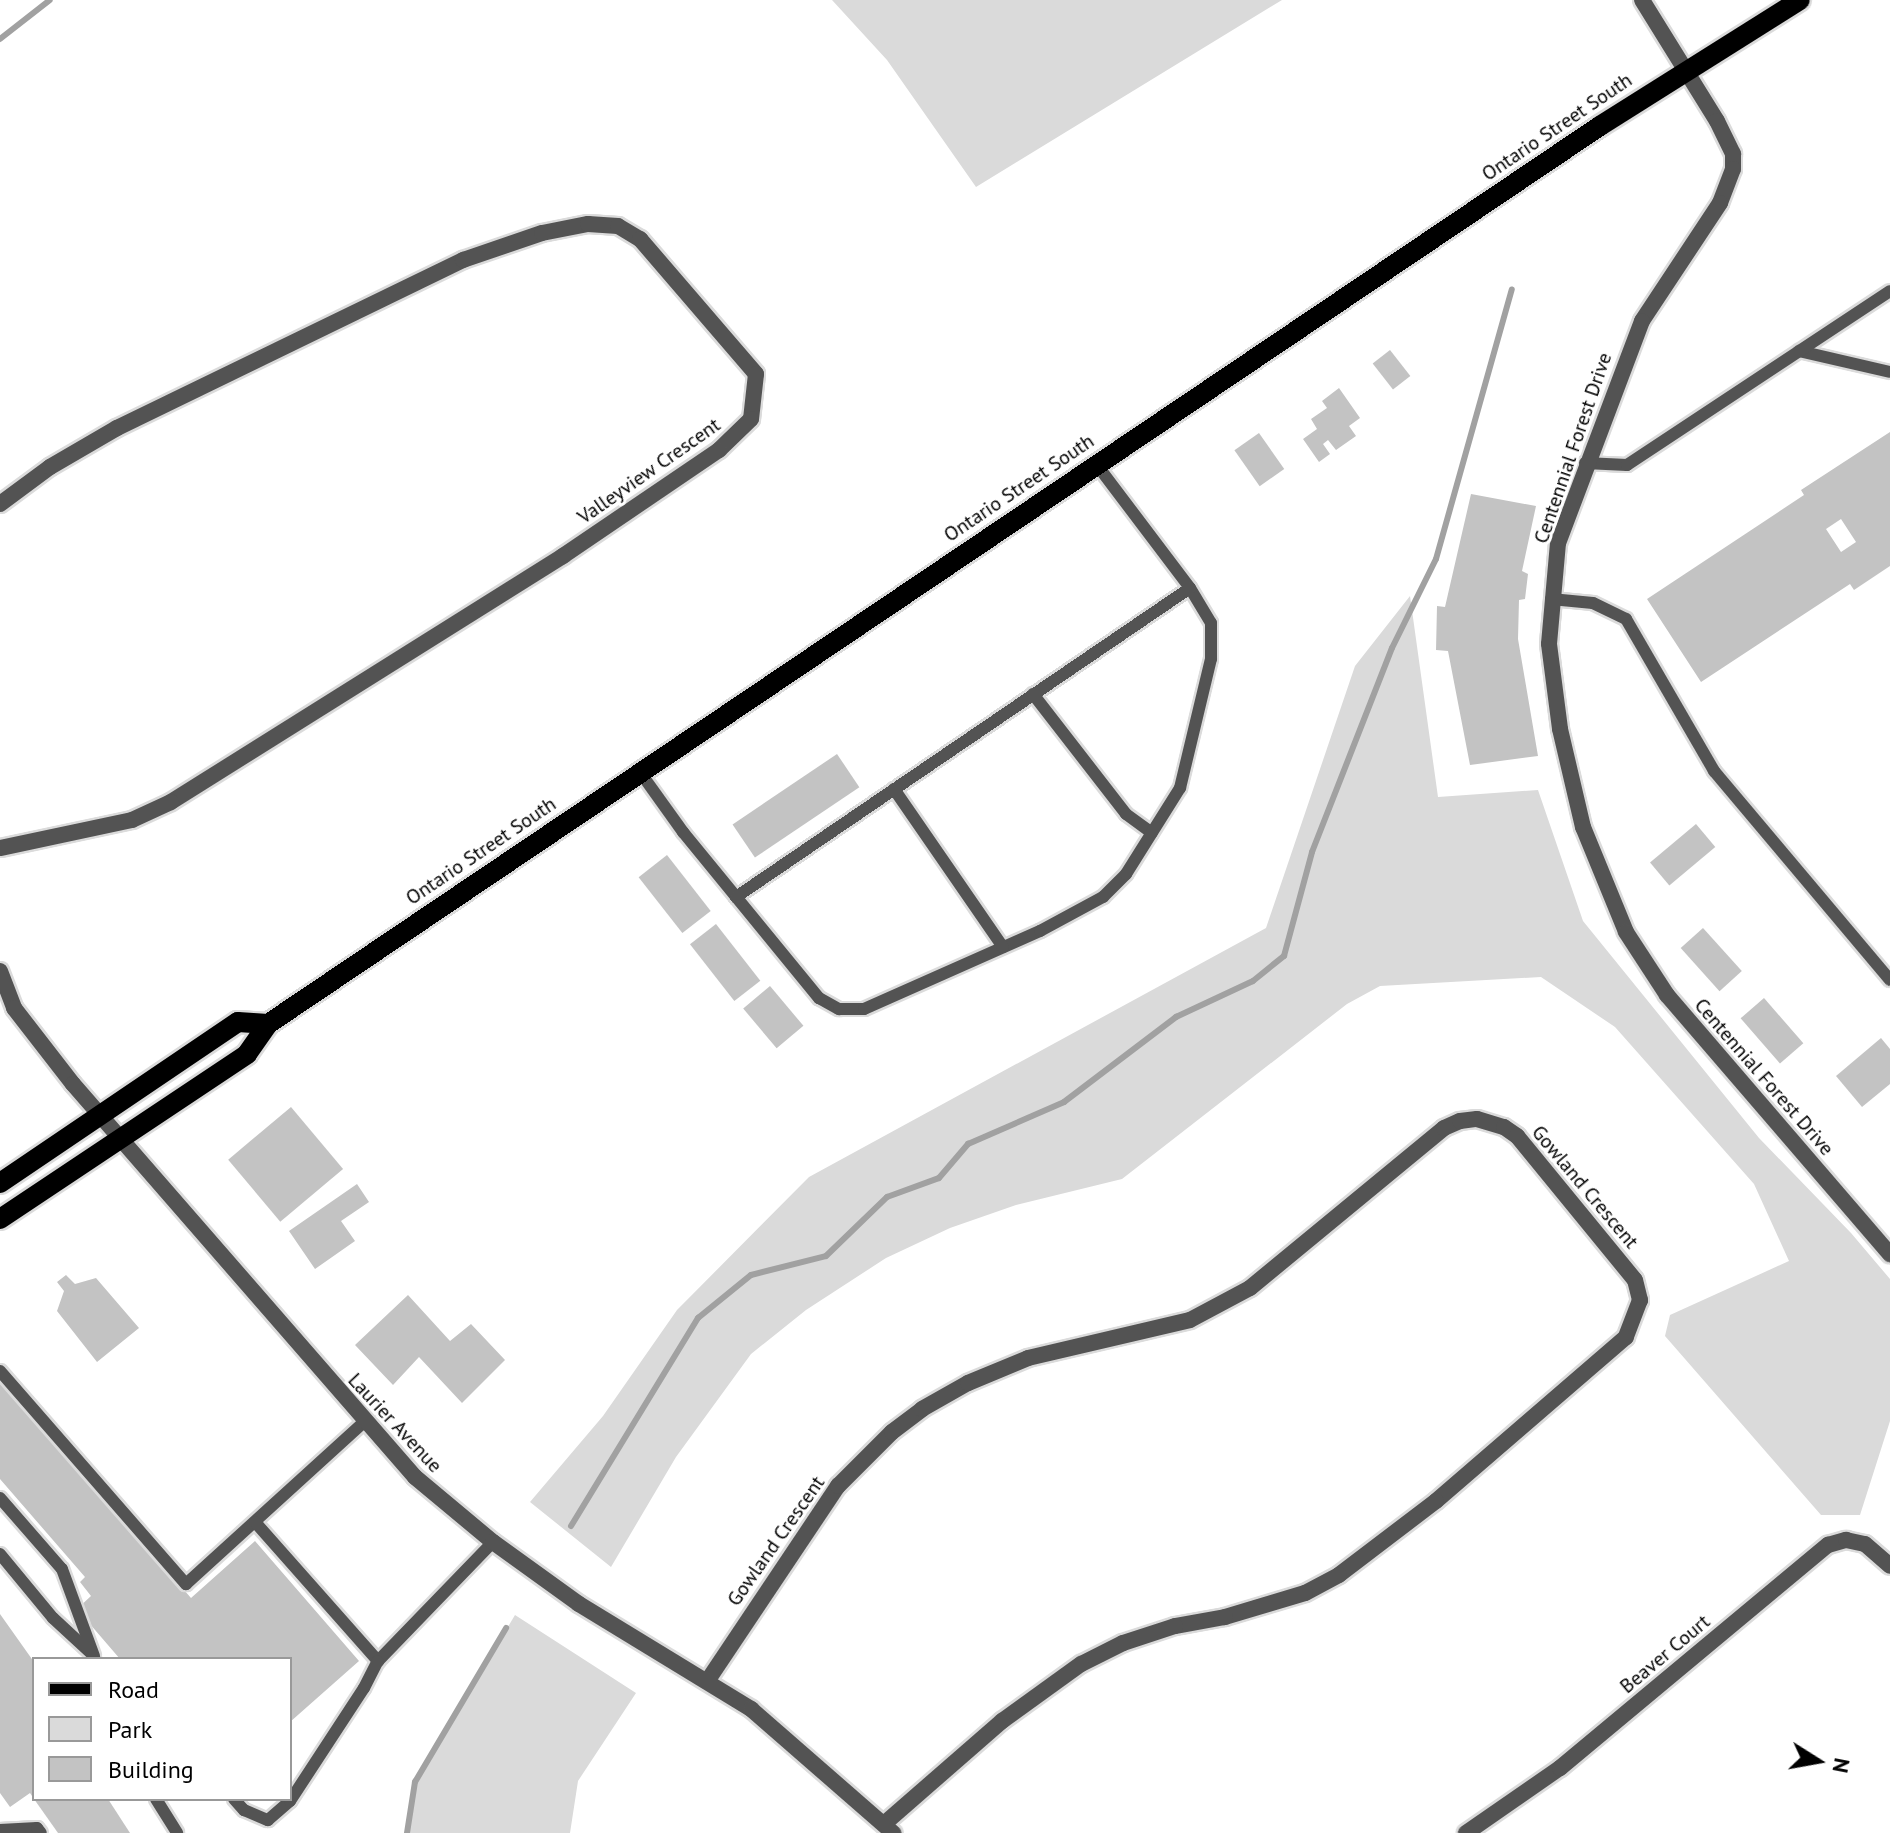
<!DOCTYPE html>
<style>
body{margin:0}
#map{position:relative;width:1890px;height:1833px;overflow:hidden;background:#fff;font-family:"PT Sans",sans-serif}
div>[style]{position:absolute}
.green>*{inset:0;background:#dadada}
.stream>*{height:6px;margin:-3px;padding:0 3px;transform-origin:3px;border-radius:3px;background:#a1a1a1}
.building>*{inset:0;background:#c3c3c3;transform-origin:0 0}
.roads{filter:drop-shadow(2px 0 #dbdbdb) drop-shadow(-2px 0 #dbdbdb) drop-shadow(0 2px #dbdbdb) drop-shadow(0 -2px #dbdbdb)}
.service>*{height:12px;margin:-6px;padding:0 6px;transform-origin:6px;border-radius:6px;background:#535353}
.minor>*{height:16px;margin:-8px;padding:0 8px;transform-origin:8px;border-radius:8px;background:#535353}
.tertiary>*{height:16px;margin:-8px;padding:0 8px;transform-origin:8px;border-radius:8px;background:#535353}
.primary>*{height:20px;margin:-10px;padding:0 10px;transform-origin:10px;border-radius:10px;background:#000}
span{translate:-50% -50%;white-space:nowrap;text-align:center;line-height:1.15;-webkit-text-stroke:6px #fff;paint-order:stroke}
.street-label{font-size:20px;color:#000}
.legend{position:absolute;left:32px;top:1657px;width:260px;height:144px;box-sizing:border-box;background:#fff;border:2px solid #999;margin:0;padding:10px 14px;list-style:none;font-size:24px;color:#000}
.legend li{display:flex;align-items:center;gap:16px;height:40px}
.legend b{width:40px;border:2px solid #999}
.north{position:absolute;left:1778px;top:1721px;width:80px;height:80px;-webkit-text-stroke:6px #fff;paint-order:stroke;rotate:101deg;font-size:22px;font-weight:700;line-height:32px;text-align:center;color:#000}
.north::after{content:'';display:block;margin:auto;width:28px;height:36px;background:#000;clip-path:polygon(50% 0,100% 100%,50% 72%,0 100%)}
</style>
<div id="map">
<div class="green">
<div style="clip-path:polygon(832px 0,1282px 0,976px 187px,887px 60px)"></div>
<div style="clip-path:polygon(1410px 596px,1438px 797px,1538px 790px,1583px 921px,1759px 1138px,1851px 1233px,1890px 1279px,1890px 1421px,1860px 1515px,1821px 1515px,1665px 1336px,1670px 1315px,1789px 1261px,1754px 1184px,1615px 1027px,1541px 977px,1380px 986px,1347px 1004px,1122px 1179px,1016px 1205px,950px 1228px,886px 1258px,806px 1310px,751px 1354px,676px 1457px,611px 1567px,530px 1502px,603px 1416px,677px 1310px,809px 1177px,1266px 928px,1355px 666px)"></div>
<div style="clip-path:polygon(515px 1615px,636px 1693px,578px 1781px,570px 1833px,407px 1833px,415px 1782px)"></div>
</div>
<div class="stream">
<div style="left:0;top:39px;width:63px;rotate:-38deg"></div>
<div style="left:571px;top:1526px;width:244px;rotate:-58.6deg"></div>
<div style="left:698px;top:1318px;width:68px;rotate:-39.1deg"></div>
<div style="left:751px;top:1275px;width:77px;rotate:-14.2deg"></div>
<div style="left:826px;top:1256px;width:85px;rotate:-44deg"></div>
<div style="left:887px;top:1197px;width:55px;rotate:-20.1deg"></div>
<div style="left:939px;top:1178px;width:45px;rotate:-49.5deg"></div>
<div style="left:968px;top:1144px;width:105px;rotate:-23.6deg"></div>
<div style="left:1064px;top:1102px;width:141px;rotate:-37.2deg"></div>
<div style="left:1176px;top:1017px;width:85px;rotate:-25.1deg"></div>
<div style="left:1253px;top:981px;width:40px;rotate:-39deg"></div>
<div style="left:1284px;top:956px;width:108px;rotate:-74.9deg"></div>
<div style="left:1312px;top:852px;width:219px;rotate:-68.6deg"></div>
<div style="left:1392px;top:648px;width:99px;rotate:-63.7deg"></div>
<div style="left:1436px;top:559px;width:280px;rotate:-74.3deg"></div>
<div style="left:407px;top:1833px;width:52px;rotate:-81.1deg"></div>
<div style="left:415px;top:1782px;width:179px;rotate:-59.4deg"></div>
</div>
<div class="building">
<div style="left:1390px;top:350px;width:33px;height:22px;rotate:52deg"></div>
<div style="clip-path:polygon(1339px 388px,1360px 418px,1349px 426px,1356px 436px,1336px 450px,1328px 440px,1323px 444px,1330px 454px,1319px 462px,1303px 439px,1317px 429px,1311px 419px,1327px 408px,1322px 401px)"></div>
<div style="clip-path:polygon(evenodd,1890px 432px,1890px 566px,1854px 590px,1850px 584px,1701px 682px,1647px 599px,1804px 495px,1801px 490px,1890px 432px,1841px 519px,1856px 542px,1841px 552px,1826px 529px,1841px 519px)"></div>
<div style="left:1259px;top:433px;width:44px;height:30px;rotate:55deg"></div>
<div style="clip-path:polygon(1471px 494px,1536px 506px,1522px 571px,1528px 574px,1525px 599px,1519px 600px,1518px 639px,1538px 756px,1470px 765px,1448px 651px,1436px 650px,1437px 606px,1445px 607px)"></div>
<div style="left:837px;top:754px;width:40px;height:126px;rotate:56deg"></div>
<div style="left:1696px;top:824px;width:30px;height:60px;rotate:50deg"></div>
<div style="left:667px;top:855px;width:71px;height:36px;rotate:52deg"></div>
<div style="left:716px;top:924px;width:72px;height:33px;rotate:52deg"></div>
<div style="left:1703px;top:928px;width:58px;height:30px;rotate:48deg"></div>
<div style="left:770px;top:986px;width:52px;height:35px;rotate:50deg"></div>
<div style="left:1764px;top:998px;width:60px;height:31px;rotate:49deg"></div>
<div style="clip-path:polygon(1881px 1038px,1890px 1049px,1890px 1084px,1862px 1107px,1836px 1076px)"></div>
<div style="left:291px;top:1107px;width:81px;height:82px;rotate:50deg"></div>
<div style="clip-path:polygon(357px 1184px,369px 1202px,341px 1221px,355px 1241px,315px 1269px,289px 1231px)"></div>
<div style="clip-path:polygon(66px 1275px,75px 1284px,96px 1278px,139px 1328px,97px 1362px,57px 1311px,64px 1291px,57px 1282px)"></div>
<div style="clip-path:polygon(408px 1295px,450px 1341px,471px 1324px,505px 1360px,462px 1403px,419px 1357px,393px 1385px,355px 1345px)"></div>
<div style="clip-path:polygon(0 1379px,191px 1598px,255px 1541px,359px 1661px,290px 1722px,290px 1659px,120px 1659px,77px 1609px,91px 1596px,80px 1582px,85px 1577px,0 1479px)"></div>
<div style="clip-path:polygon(0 1614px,34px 1662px,34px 1799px,30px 1793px,10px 1807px,0 1793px)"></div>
<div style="clip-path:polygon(34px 1799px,108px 1799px,130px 1833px,58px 1833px)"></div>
</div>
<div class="roads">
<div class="service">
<div style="left:1799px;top:351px;width:93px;rotate:13deg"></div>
<div style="left:1585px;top:463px;width:42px;rotate:2.7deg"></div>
<div style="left:1627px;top:465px;width:315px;rotate:-33.5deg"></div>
<div style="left:1551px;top:599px;width:42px;rotate:5.4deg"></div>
<div style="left:1593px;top:603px;width:37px;rotate:26deg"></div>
<div style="left:1626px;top:619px;width:176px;rotate:59.9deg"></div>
<div style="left:1714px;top:771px;width:273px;rotate:49.9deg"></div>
<div style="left:1033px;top:694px;width:152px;rotate:52.2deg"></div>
<div style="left:1126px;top:814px;width:32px;rotate:36deg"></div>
<div style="left:640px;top:772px;width:74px;rotate:54.4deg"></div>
<div style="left:683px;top:832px;width:215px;rotate:50.7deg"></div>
<div style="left:819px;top:998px;width:23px;rotate:29deg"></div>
<div style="left:839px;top:1009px;width:25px"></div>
<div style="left:864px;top:1009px;width:193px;rotate:-23.9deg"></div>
<div style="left:1040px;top:931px;width:72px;rotate:-28.4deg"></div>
<div style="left:1103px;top:897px;width:33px;rotate:-45deg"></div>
<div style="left:1126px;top:874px;width:102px;rotate:-57.9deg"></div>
<div style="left:1180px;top:788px;width:133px;rotate:-76.5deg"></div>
<div style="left:1211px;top:659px;width:36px;rotate:-90deg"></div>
<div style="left:1211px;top:623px;width:41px;rotate:-121deg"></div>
<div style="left:1190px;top:588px;width:154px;rotate:-127.1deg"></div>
<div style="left:894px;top:789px;width:192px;rotate:55.4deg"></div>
<div style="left:736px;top:897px;width:549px;rotate:-34.24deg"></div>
<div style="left:0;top:1371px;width:283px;rotate:48.9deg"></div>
<div style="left:186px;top:1584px;width:242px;rotate:-42.3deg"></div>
<div style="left:0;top:1498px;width:94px;rotate:48.9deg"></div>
<div style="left:62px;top:1569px;width:93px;rotate:69.8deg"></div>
<div style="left:255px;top:1522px;width:186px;rotate:48.5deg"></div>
<div style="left:378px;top:1661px;width:165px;rotate:-46deg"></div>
<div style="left:0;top:1554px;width:83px;rotate:50.4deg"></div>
<div style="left:53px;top:1618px;width:54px;rotate:42.8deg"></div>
<div style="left:156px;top:1799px;width:40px;rotate:58deg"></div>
<div style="left:234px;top:1799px;width:15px;rotate:48deg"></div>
<div style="left:244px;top:1810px;width:26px;rotate:23deg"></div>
<div style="left:268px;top:1820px;width:29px;rotate:-41deg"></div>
<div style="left:290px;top:1801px;width:135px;rotate:-56.8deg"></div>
<div style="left:364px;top:1688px;width:30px;rotate:-63deg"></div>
<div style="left:0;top:1830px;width:37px;rotate:-3deg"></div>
<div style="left:37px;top:1828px;width:6px;rotate:51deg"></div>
</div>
<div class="minor">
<div style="left:1642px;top:0;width:142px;rotate:58.2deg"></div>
<div style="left:1717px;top:121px;width:37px;rotate:64deg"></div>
<div style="left:1733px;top:154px;width:15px;rotate:90deg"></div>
<div style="left:1733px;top:169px;width:36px;rotate:111deg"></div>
<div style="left:1720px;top:203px;width:141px;rotate:123.5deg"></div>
<div style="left:1642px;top:321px;width:237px;rotate:110.7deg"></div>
<div style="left:1558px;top:543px;width:101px;rotate:95.1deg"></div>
<div style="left:1549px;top:644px;width:86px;rotate:82.6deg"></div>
<div style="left:1560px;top:729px;width:101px;rotate:76.8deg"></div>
<div style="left:1583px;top:827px;width:113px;rotate:67.7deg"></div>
<div style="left:1626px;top:932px;width:75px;rotate:56.9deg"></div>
<div style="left:1667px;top:995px;width:342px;rotate:49.3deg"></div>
<div style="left:0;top:504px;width:62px;rotate:-36.5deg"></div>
<div style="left:50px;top:467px;width:78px;rotate:-30.2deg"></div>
<div style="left:117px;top:428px;width:385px;rotate:-25.9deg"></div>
<div style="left:463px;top:260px;width:83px;rotate:-18.9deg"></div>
<div style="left:542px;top:233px;width:47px;rotate:-11.1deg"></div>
<div style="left:588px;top:224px;width:30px;rotate:4deg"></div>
<div style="left:618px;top:226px;width:26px;rotate:31deg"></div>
<div style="left:640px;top:239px;width:178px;rotate:49.3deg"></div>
<div style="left:756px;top:374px;width:45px;rotate:96.3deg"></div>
<div style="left:751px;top:419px;width:45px;rotate:135.9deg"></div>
<div style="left:719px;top:450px;width:189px;rotate:145.8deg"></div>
<div style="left:563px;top:556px;width:463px;rotate:147.9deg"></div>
<div style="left:171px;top:802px;width:43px;rotate:155.2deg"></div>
<div style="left:132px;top:820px;width:135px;rotate:168deg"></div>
<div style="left:708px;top:1680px;width:234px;rotate:-56.2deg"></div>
<div style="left:838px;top:1486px;width:76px;rotate:-45deg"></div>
<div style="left:892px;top:1432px;width:38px;rotate:-37deg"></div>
<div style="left:922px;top:1409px;width:53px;rotate:-29.5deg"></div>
<div style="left:968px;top:1383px;width:65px;rotate:-22.6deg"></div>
<div style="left:1028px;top:1358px;width:166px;rotate:-13.2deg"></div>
<div style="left:1190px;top:1320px;width:68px;rotate:-28.1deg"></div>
<div style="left:1250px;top:1288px;width:251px;rotate:-39.5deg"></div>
<div style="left:1444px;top:1128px;width:17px;rotate:-24deg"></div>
<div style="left:1460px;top:1121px;width:17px;rotate:-7deg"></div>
<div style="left:1477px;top:1119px;width:28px;rotate:17deg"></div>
<div style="left:1504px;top:1127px;width:16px;rotate:35deg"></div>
<div style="left:1517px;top:1136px;width:186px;rotate:50.7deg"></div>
<div style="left:1635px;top:1280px;width:21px;rotate:76deg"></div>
<div style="left:1640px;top:1300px;width:40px;rotate:111deg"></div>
<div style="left:1626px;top:1337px;width:251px;rotate:139.2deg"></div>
<div style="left:1436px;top:1501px;width:122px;rotate:142.7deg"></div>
<div style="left:1339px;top:1575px;width:38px;rotate:152deg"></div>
<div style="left:1305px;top:1593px;width:84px;rotate:163.3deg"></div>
<div style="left:1225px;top:1617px;width:51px;rotate:169.8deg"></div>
<div style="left:1175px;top:1626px;width:55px;rotate:161.9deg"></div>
<div style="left:1123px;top:1643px;width:47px;rotate:153.4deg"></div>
<div style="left:1081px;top:1664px;width:97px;rotate:144.2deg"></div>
<div style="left:1002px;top:1721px;width:155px;rotate:138.9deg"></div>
<div style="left:1466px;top:1833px;width:114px;rotate:-34.7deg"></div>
<div style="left:1560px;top:1768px;width:349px;rotate:-39.8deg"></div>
<div style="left:1828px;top:1545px;width:19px;rotate:-16deg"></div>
<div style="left:1846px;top:1540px;width:19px;rotate:12deg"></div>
<div style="left:1865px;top:1544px;width:33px;rotate:41deg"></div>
</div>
<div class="tertiary">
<div style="left:0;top:971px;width:40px;rotate:69deg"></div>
<div style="left:14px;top:1008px;width:96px;rotate:52.2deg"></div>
<div style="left:73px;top:1084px;width:521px;rotate:48.97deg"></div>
<div style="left:415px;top:1477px;width:102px;rotate:39.8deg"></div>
<div style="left:493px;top:1542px;width:106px;rotate:35.8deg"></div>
<div style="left:579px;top:1604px;width:202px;rotate:31.4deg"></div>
<div style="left:751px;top:1709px;width:189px;rotate:41.1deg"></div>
</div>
<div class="primary">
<div style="left:0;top:1183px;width:287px;rotate:-34.1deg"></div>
<div style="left:238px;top:1022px;width:30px;rotate:4deg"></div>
<div style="left:0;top:1219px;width:297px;rotate:-33.7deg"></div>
<div style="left:247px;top:1054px;width:37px;rotate:-55deg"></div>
<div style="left:268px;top:1024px;width:1606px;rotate:-33.99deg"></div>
<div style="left:1600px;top:126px;width:236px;rotate:-32.2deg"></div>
</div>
</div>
<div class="street-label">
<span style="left:1557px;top:127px;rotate:-34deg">Ontario Street South</span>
<span style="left:1573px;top:448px;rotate:-71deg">Centennial Forest Drive</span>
<span style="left:649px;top:471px;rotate:-35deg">Valleyview Crescent</span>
<span style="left:1019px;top:488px;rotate:-34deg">Ontario Street South</span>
<span style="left:481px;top:851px;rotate:-34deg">Ontario Street South</span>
<span style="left:1764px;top:1077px;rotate:49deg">Centennial Forest Drive</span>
<span style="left:1585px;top:1187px;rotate:50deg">Gowland Crescent</span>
<span style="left:395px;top:1423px;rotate:47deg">Laurier Avenue</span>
<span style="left:776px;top:1541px;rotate:-55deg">Gowland Crescent</span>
<span style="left:1665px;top:1654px;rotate:-40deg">Beaver Court</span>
</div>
<ul class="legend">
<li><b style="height:10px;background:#000"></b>Road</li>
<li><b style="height:22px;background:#dadada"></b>Park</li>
<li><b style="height:22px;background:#c3c3c3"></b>Building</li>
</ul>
<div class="north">N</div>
</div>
